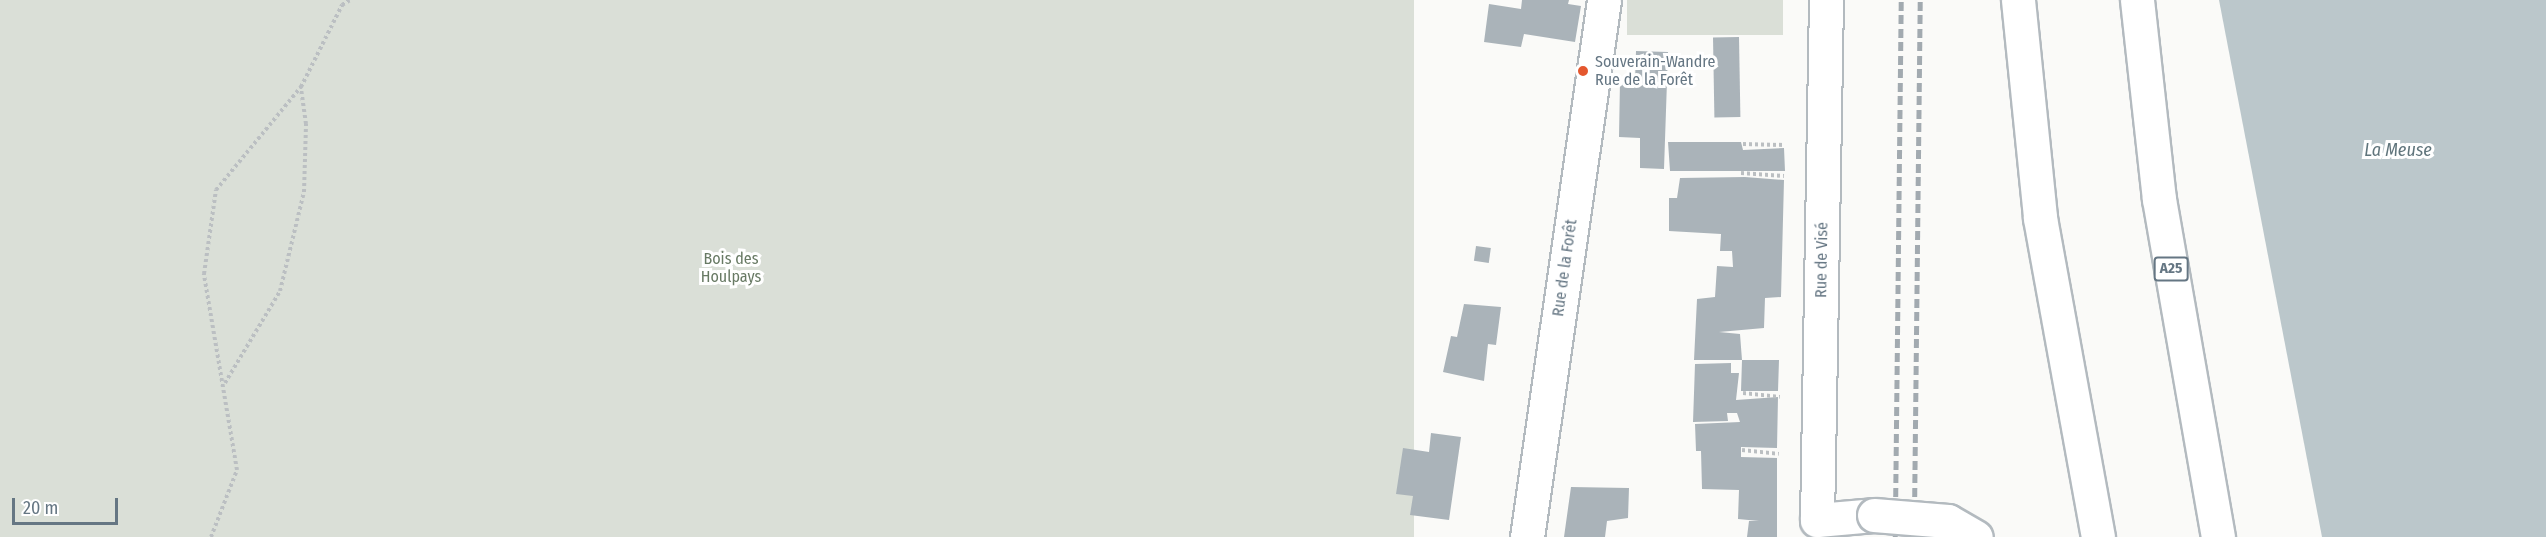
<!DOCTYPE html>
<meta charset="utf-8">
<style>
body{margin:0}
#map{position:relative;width:2546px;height:537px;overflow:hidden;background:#fafaf8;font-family:"Fira Sans Condensed",sans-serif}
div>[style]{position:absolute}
.green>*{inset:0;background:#dadfd7;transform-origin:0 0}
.water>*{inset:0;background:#bbc7cb}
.building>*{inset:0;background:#aab3b9;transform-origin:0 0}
.path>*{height:4px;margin-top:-2px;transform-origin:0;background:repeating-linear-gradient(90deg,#bbbfc2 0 3px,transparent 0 6px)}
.roads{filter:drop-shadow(2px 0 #b3babf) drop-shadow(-2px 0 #b3babf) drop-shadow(0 2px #b3babf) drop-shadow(0 -2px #b3babf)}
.secondary>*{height:33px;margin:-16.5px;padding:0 16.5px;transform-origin:16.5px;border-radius:16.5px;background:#fff}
.motorway>*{height:33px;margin:-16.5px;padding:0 16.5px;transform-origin:16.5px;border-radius:16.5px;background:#fff}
.rail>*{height:4.5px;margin-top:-2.25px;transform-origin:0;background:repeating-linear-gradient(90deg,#a2aab0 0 9px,transparent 0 13.5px)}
.bridges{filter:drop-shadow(2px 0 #b3babf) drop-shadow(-2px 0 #b3babf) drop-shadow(0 2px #b3babf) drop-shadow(0 -2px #b3babf)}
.secondary-bridge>*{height:33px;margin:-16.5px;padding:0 16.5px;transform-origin:16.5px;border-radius:16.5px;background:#fff}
.dots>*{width:16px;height:16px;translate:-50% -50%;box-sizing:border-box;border:3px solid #fff;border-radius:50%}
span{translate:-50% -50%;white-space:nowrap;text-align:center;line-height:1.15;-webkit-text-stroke:6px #fff;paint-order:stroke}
.shield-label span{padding:2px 4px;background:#fff;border:2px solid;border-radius:4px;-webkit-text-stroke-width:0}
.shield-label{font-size:15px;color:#657683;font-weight:700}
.poi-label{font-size:16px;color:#657683}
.left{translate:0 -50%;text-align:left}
.park-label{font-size:16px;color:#687a64}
.street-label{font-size:16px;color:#657683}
.water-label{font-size:18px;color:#60757c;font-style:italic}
.scale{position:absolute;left:12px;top:498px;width:106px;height:27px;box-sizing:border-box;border:3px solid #657683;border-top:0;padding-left:8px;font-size:18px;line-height:21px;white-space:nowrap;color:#657683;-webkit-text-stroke:4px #fff;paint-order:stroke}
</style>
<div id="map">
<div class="green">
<div style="left:0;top:0;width:1414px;height:537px"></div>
<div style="left:1627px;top:0;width:156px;height:35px"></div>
</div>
<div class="water">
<div style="clip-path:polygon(2219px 0,2546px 0,2546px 537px,2322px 537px)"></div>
</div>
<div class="building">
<div style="clip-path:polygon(1522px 0,1569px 0,1568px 4px,1581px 6px,1575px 42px,1524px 34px,1521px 47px,1484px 42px,1489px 4px,1521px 9px)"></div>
<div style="left:1739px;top:37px;width:80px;height:26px;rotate:89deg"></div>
<div style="clip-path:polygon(1636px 51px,1668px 52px,1664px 169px,1640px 168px,1640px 138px,1619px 137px,1620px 81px,1635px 81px)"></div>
<div style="clip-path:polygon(1668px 142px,1741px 142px,1743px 150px,1784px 148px,1785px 171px,1670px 171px)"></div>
<div style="clip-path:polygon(1745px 177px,1784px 180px,1781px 297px,1765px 298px,1764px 328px,1719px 332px,1740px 334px,1742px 360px,1779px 360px,1778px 391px,1741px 391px,1742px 360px,1694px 360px,1697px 299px,1715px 297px,1717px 266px,1733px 267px,1732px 251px,1720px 251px,1721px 234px,1669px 231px,1669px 198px,1677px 198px,1680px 178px)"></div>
<div style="left:1476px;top:246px;width:15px;height:15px;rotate:8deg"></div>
<div style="clip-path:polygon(1464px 304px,1501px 307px,1496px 345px,1488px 344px,1484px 381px,1443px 372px,1451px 336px,1457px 337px)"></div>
<div style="clip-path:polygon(1731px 363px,1731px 373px,1739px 373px,1736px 400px,1778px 397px,1777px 448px,1741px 447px,1741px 457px,1777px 458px,1777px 537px,1747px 537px,1749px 521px,1759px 521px,1738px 519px,1739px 490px,1702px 489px,1701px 451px,1696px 451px,1695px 424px,1740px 422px,1737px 413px,1727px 413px,1728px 421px,1693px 422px,1695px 364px)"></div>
<div style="clip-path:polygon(1431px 433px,1461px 437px,1449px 520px,1410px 515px,1413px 496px,1396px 494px,1403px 448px,1429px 452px)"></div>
<div style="clip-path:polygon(1571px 487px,1629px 488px,1628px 518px,1607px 521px,1605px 537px,1564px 537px)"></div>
</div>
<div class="path">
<div style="left:1743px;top:144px;width:41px;rotate:1.4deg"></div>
<div style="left:1741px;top:173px;width:43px;rotate:4deg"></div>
<div style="left:225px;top:383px;width:107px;rotate:-59.1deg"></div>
<div style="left:280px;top:291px;width:102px;rotate:-76.4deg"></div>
<div style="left:304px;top:192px;width:68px;rotate:-88.3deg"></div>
<div style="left:306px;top:124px;width:36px;rotate:-98deg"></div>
<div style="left:1743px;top:393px;width:37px;rotate:6deg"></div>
<div style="left:1742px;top:450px;width:37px;rotate:6deg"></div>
<div style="left:211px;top:537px;width:72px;rotate:-68.8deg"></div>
<div style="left:237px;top:470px;width:199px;rotate:-99.6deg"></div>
<div style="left:204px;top:274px;width:85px;rotate:-81.9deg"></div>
<div style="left:216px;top:190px;width:134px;rotate:-50.5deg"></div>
<div style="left:301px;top:87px;width:92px;rotate:-63.4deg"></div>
<div style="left:342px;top:5px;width:9px;rotate:-32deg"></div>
</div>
<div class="roads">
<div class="secondary">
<div style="left:1826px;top:0;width:520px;rotate:90.99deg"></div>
<div style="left:1817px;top:520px;width:57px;rotate:-5deg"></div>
<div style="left:1527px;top:537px;width:542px;rotate:-81.84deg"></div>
</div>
<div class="motorway">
<div style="left:2018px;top:0;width:219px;rotate:84.2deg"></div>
<div style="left:2040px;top:218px;width:324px;rotate:79.7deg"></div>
<div style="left:2137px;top:0;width:200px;rotate:83.7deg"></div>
<div style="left:2159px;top:199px;width:343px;rotate:80.1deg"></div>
</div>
</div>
<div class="rail">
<div style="left:1895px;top:537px;width:537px;rotate:-89.36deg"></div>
<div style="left:1914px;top:537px;width:537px;rotate:-89.36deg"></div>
</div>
<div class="bridges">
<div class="secondary-bridge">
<div style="left:1874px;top:515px;width:74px;rotate:4.6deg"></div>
<div style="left:1948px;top:521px;width:32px;rotate:30deg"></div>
</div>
</div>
<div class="dots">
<div style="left:1583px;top:71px;background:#e4572e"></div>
</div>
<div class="shield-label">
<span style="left:2171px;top:269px">A25</span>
</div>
<div class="poi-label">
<span class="left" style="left:1595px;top:71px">Souverain-Wandre<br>Rue de la Forêt</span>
</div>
<div class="park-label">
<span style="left:731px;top:268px">Bois des<br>Houlpays</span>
</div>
<div class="street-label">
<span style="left:1822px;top:260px;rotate:-89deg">Rue de Visé</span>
<span style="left:1565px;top:268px;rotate:-82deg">Rue de la Forêt</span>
</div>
<div class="water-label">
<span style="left:2398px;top:150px">La Meuse</span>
</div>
<div class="scale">20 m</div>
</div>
